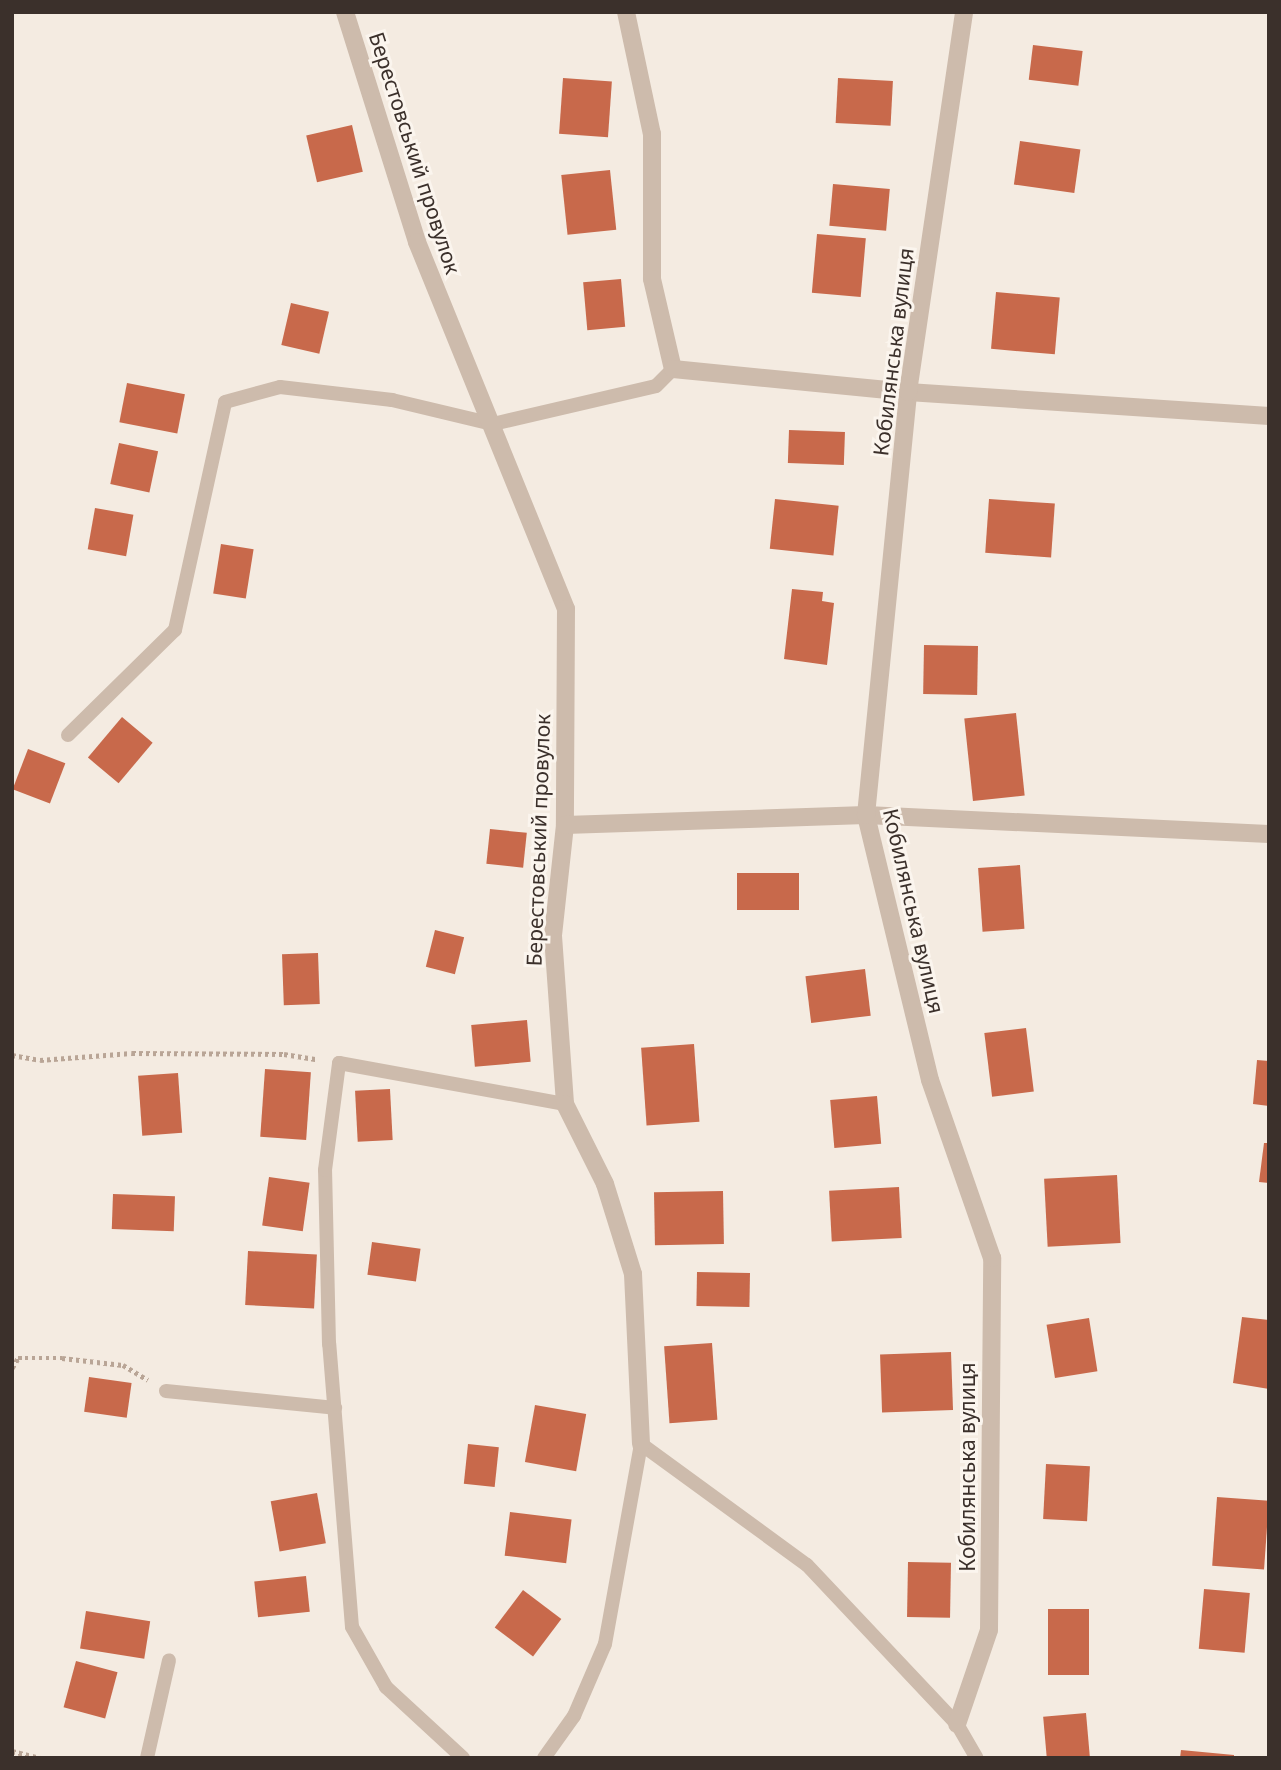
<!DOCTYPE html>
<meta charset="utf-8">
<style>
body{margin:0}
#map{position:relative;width:1281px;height:1770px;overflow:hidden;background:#f4ebe1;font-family:"Noto Sans",sans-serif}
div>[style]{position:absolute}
.building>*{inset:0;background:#c8694b;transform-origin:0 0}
.path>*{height:4.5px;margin-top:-2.25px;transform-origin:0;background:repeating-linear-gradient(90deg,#b9a596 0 3.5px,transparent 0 7px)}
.lane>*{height:14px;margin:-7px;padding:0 7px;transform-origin:7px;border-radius:7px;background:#cdbbac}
.street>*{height:18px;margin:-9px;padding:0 9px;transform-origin:9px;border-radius:9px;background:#cdbbac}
span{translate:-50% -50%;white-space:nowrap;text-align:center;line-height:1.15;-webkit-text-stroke:6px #fbf5ee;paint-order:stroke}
.street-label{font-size:21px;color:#3b302b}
.frame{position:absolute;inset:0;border:14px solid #3b302b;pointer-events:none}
</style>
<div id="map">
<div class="building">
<div style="left:1033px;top:45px;width:50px;height:35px;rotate:7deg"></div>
<div style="left:563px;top:78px;width:49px;height:56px;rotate:4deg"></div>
<div style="left:838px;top:78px;width:55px;height:45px;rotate:3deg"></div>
<div style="left:352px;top:125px;width:48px;height:47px;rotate:77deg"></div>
<div style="left:1020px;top:141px;width:61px;height:44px;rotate:8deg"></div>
<div style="left:610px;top:170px;width:60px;height:49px;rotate:84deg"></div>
<div style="left:833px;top:184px;width:57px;height:42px;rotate:5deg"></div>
<div style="left:817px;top:234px;width:49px;height:59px;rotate:5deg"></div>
<div style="left:621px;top:279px;width:48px;height:38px;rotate:85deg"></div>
<div style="left:996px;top:292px;width:64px;height:57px;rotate:5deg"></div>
<div style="left:291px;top:303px;width:39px;height:43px;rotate:13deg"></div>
<div style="left:127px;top:383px;width:59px;height:40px;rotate:11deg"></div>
<div style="left:789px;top:430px;width:56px;height:33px;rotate:2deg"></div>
<div style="left:119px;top:443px;width:40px;height:42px;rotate:12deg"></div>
<div style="left:775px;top:499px;width:64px;height:50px;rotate:6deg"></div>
<div style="left:989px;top:499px;width:66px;height:54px;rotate:4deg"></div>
<div style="left:95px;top:508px;width:39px;height:42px;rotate:10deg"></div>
<div style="left:221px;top:544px;width:33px;height:50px;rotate:9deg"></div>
<div style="clip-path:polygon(792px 589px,823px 592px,822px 601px,834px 603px,827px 665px,784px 659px)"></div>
<div style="left:924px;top:645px;width:54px;height:49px;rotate:1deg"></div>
<div style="left:1016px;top:713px;width:83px;height:52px;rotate:84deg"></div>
<div style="left:122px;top:717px;width:40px;height:53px;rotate:40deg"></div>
<div style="left:28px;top:749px;width:40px;height:43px;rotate:21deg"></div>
<div style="left:490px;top:829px;width:37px;height:35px;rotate:6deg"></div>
<div style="left:1020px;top:865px;width:64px;height:42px;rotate:86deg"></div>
<div style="left:737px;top:873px;width:62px;height:37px"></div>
<div style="left:435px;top:930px;width:30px;height:38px;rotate:14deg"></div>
<div style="left:318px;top:953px;width:51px;height:36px;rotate:88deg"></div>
<div style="left:865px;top:969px;width:47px;height:60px;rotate:83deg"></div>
<div style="left:527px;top:1020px;width:42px;height:56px;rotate:85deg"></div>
<div style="left:1026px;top:1028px;width:64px;height:42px;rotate:83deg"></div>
<div style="left:694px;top:1044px;width:78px;height:53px;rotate:86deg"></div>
<div style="clip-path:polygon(1257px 1060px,1269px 1061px,1269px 1106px,1253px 1104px)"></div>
<div style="left:265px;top:1069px;width:46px;height:68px;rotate:4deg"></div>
<div style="left:178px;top:1073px;width:60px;height:40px;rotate:86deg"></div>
<div style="left:390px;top:1089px;width:51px;height:35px;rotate:87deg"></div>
<div style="left:877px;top:1096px;width:48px;height:47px;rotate:85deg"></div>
<div style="clip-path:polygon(1264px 1143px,1269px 1143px,1269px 1183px,1259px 1182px)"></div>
<div style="left:1117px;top:1175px;width:68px;height:73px;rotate:87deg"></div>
<div style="left:269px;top:1177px;width:41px;height:49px;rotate:8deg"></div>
<div style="left:899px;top:1187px;width:51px;height:70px;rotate:87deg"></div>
<div style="left:723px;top:1191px;width:53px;height:69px;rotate:89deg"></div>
<div style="left:113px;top:1194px;width:62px;height:35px;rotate:2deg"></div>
<div style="left:372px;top:1242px;width:49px;height:33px;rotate:8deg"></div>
<div style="left:248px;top:1251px;width:69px;height:54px;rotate:3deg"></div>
<div style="left:697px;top:1272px;width:53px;height:34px;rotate:1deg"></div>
<div style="clip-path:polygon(1242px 1317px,1269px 1320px,1269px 1389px,1233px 1383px)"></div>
<div style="left:1089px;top:1318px;width:54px;height:43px;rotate:81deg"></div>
<div style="left:712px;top:1343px;width:77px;height:48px;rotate:86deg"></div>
<div style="left:951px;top:1352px;width:58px;height:71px;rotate:88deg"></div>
<div style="left:89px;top:1377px;width:43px;height:35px;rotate:8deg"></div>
<div style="left:535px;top:1405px;width:52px;height:58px;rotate:10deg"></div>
<div style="left:468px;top:1444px;width:31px;height:40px;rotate:6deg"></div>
<div style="left:1046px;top:1464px;width:44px;height:55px;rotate:3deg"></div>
<div style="left:317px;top:1493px;width:51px;height:47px;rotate:80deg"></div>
<div style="left:1217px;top:1497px;width:52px;height:69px;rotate:4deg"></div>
<div style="left:510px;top:1512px;width:62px;height:44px;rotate:7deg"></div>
<div style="left:908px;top:1562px;width:43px;height:55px;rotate:1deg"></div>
<div style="left:306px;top:1576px;width:36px;height:52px;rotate:84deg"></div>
<div style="left:1204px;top:1589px;width:46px;height:60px;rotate:5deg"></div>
<div style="left:523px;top:1590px;width:48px;height:47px;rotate:37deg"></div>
<div style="left:1048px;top:1609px;width:41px;height:66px"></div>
<div style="left:86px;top:1611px;width:65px;height:38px;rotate:9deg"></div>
<div style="left:76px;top:1661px;width:43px;height:48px;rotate:15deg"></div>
<div style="left:1086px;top:1713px;width:45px;height:43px;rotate:85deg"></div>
<div style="clip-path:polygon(1181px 1750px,1234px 1755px,1234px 1758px,1180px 1758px)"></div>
</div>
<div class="path">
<div style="left:12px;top:1055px;width:28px;rotate:10deg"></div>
<div style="left:40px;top:1060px;width:92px;rotate:-4.4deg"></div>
<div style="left:132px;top:1053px;width:152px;rotate:0.4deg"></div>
<div style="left:284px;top:1054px;width:33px;rotate:9deg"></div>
<div style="left:12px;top:1368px;width:12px;rotate:-59deg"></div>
<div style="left:18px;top:1358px;width:44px"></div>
<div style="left:62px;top:1358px;width:61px;rotate:6.5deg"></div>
<div style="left:123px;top:1365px;width:29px;rotate:31deg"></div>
<div style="left:12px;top:1751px;width:30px;rotate:14deg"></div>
</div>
<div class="lane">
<div style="left:68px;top:735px;width:150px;rotate:-44.5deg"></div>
<div style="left:175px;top:630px;width:233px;rotate:-77.6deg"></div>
<div style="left:225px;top:402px;width:57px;rotate:-15.3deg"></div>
<div style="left:280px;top:387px;width:113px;rotate:6.6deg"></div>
<div style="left:392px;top:400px;width:104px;rotate:13.4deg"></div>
<div style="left:493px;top:424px;width:167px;rotate:-13.1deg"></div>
<div style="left:656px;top:386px;width:24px;rotate:-45deg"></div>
<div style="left:166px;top:1391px;width:170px;rotate:5.7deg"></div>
<div style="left:147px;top:1758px;width:100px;rotate:-77.3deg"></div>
<div style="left:463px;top:1758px;width:105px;rotate:-137.3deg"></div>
<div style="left:386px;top:1687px;width:69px;rotate:-119.5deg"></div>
<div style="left:352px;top:1627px;width:284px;rotate:-94.6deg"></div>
<div style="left:329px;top:1344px;width:174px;rotate:-91.3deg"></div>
<div style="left:325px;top:1170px;width:108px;rotate:-82.5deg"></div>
<div style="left:339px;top:1063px;width:230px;rotate:10.3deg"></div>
<div style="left:544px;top:1758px;width:52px;rotate:-54.5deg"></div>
<div style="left:574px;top:1716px;width:78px;rotate:-66.7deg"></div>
<div style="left:605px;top:1644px;width:203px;rotate:-79.8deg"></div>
<div style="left:641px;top:1444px;width:205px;rotate:36.1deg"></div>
<div style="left:807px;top:1565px;width:219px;rotate:46.7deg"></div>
<div style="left:957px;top:1724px;width:39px;rotate:60deg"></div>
</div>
<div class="street">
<div style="left:345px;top:12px;width:241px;rotate:72.6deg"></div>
<div style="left:417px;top:242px;width:396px;rotate:67.9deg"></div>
<div style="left:566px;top:609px;width:216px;rotate:90.3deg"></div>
<div style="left:565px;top:825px;width:112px;rotate:96.2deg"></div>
<div style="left:553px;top:936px;width:168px;rotate:85.9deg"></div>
<div style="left:565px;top:1104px;width:89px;rotate:63.4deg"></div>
<div style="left:605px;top:1184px;width:94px;rotate:72.7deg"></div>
<div style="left:633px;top:1274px;width:170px;rotate:87.3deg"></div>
<div style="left:626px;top:12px;width:125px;rotate:78deg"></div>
<div style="left:652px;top:134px;width:145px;rotate:90deg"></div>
<div style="left:652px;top:279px;width:92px;rotate:76.9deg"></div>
<div style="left:673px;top:369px;width:236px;rotate:5.6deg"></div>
<div style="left:908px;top:392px;width:362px;rotate:3.8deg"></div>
<div style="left:565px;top:825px;width:301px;rotate:-1.9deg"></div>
<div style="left:866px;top:815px;width:403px;rotate:2.7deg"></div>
<div style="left:957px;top:1724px;width:99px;rotate:-71.2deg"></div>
<div style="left:989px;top:1630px;width:372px;rotate:-89.5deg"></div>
<div style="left:992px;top:1258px;width:188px;rotate:-109.2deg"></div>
<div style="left:930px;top:1080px;width:273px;rotate:-103.6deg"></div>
<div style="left:866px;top:815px;width:425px;rotate:-84.3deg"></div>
<div style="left:908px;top:392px;width:384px;rotate:-81.6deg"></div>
</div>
<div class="street-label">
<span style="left:415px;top:153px;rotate:72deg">Берестовський провулок</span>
<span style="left:893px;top:352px;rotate:-83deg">Кобилянська вулиця</span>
<span style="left:538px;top:840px;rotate:-88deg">Берестовський провулок</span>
<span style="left:914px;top:911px;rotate:77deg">Кобилянська вулиця</span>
<span style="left:967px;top:1467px;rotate:-90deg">Кобилянська вулиця</span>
</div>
<div class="frame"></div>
</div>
